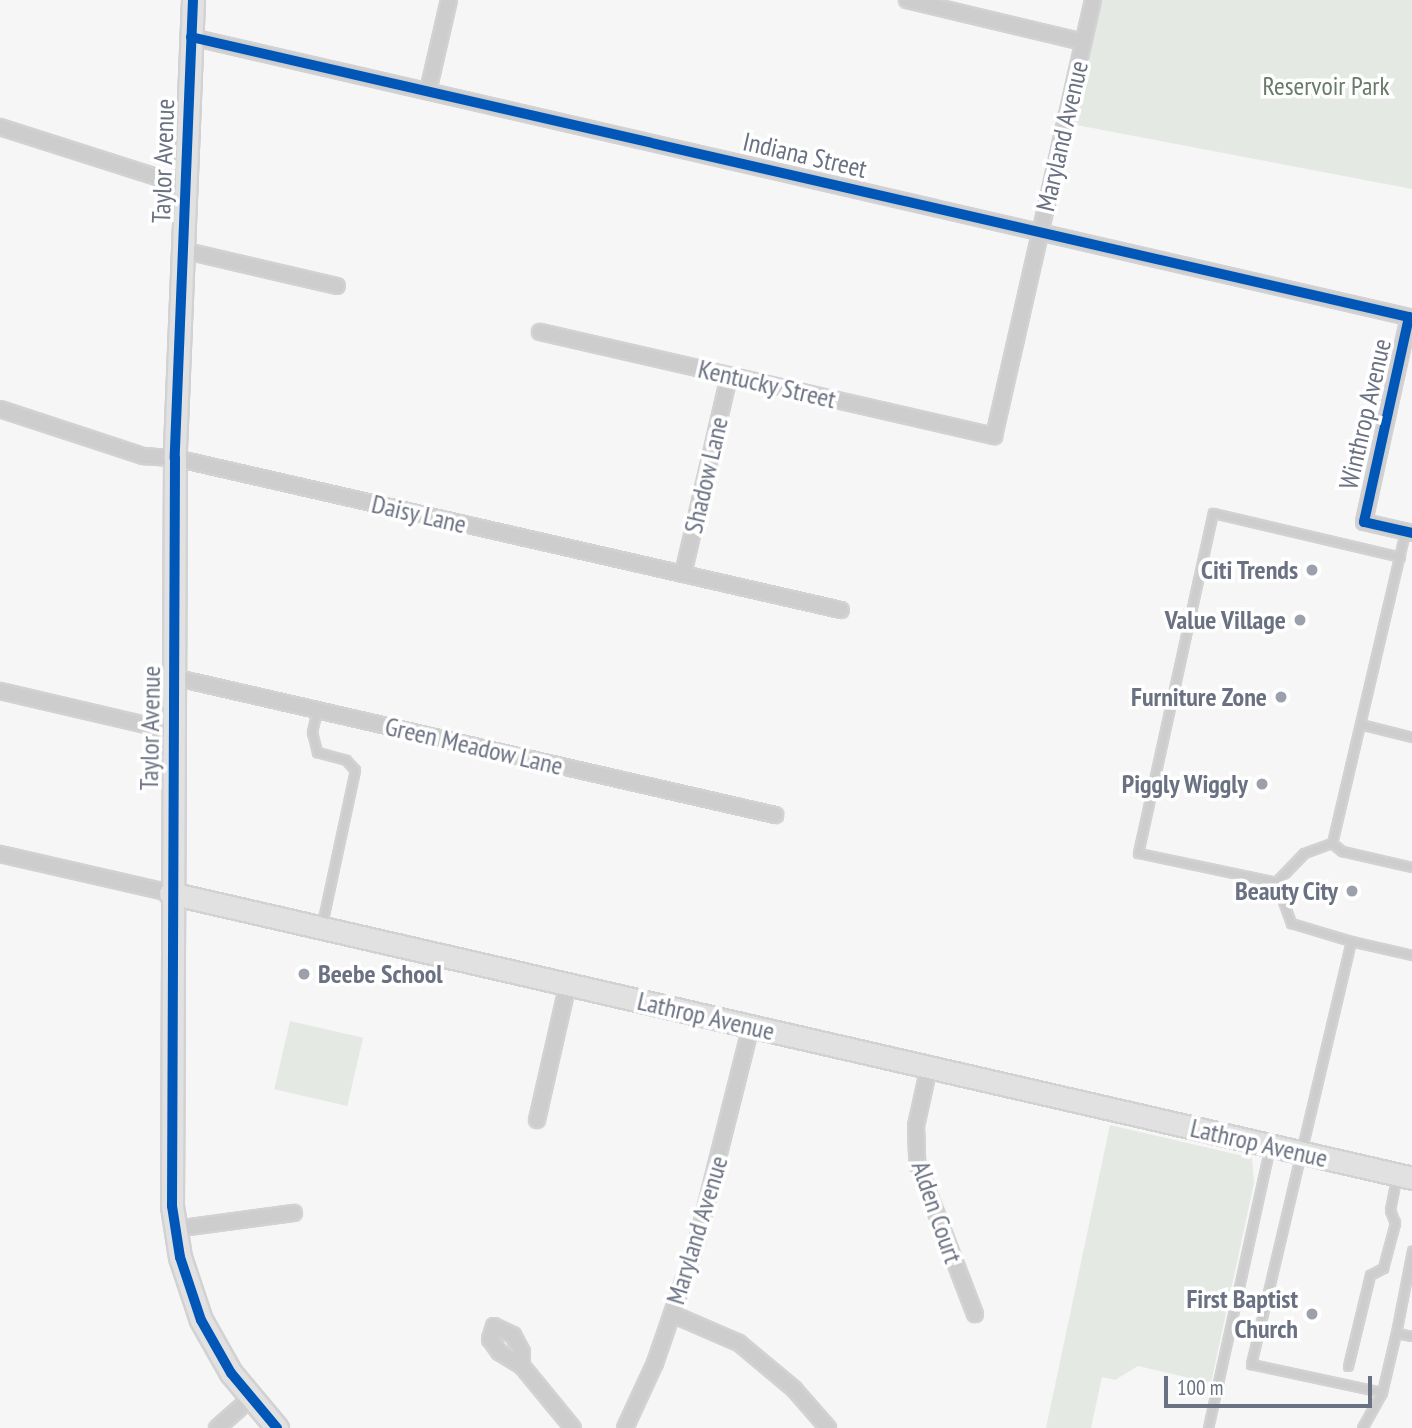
<!DOCTYPE html>
<style>
body{margin:0}
#map{position:relative;width:1412px;height:1428px;overflow:hidden;background:#f6f6f6;font-family:"PT Sans Narrow",sans-serif}
div>[style]{position:absolute}
.green>*{inset:0;background:#e5e9e4;transform-origin:0 0}
.roads{filter:drop-shadow(2px 0 #d2d2d4) drop-shadow(-2px 0 #d2d2d4) drop-shadow(0 2px #d2d2d4) drop-shadow(0 -2px #d2d2d4)}
.lane>*{height:7px;margin:-3.5px;padding:0 3.5px;transform-origin:3.5px;border-radius:3.5px;background:#cdcdce}
.street>*{height:14px;margin:-7px;padding:0 7px;transform-origin:7px;border-radius:7px;background:#cdcdce}
.secondary>*{height:21px;margin:-10.5px;padding:0 10.5px;transform-origin:10.5px;border-radius:10.5px;background:#e1e1e2}
.cycleway>*{height:10px;margin:-5px;padding:0 5px;transform-origin:5px;border-radius:5px;background:#0057b8}
.dots>*{width:19px;height:19px;translate:-50% -50%;box-sizing:border-box;border:4px solid #fff;border-radius:50%}
span{translate:-50% -50%;white-space:nowrap;text-align:center;line-height:1.15;-webkit-text-stroke:7px #fff;paint-order:stroke}
.park-label{font-size:26px;color:#687a69}
.street-label{font-size:26px;color:#6a7182}
.poi-label{font-size:26px;color:#6a7182;font-weight:700}
.right{translate:-100% -50%;text-align:right}
.left{translate:0 -50%;text-align:left}
.scale{position:absolute;left:1164px;top:1376px;width:208px;height:32px;box-sizing:border-box;border:4px solid #6a7182;border-top:0;padding-left:9px;font-size:21px;line-height:24px;white-space:nowrap;color:#6a7182;-webkit-text-stroke:5px #fff;paint-order:stroke}
</style>
<div id="map">
<div class="green">
<div style="clip-path:polygon(1093px 0,1412px 0,1412px 189px,1066px 123px)"></div>
<div style="left:290px;top:1021px;width:75px;height:70px;rotate:13deg"></div>
<div style="clip-path:polygon(1110px 1125px,1252px 1158px,1254px 1183px,1211px 1383px,1138px 1366px,1115px 1380px,1102px 1377px,1091px 1428px,1046px 1428px)"></div>
</div>
<div class="roads">
<div class="lane">
<div style="left:1405px;top:532px;width:319px;rotate:103.2deg"></div>
<div style="left:1332px;top:843px;width:13px;rotate:39deg"></div>
<div style="left:1342px;top:851px;width:72px;rotate:12.9deg"></div>
<div style="left:317px;top:710px;width:23px;rotate:103deg"></div>
<div style="left:312px;top:732px;width:21px;rotate:76deg"></div>
<div style="left:317px;top:752px;width:30px;rotate:15deg"></div>
<div style="left:346px;top:760px;width:13px;rotate:48deg"></div>
<div style="left:355px;top:770px;width:157px;rotate:102.1deg"></div>
<div style="left:1360px;top:724px;width:54px;rotate:14deg"></div>
<div style="left:1276px;top:882px;width:44px;rotate:69.9deg"></div>
<div style="left:1291px;top:923px;width:63px;rotate:16.7deg"></div>
<div style="left:1351px;top:941px;width:435px;rotate:103.3deg"></div>
<div style="left:1251px;top:1364px;width:134px;rotate:12.1deg"></div>
<div style="left:1382px;top:1392px;width:61px;rotate:-76.7deg"></div>
<div style="left:1396px;top:1333px;width:16px;rotate:11deg"></div>
<div style="left:1276px;top:882px;width:141px;rotate:-168.1deg"></div>
<div style="left:1138px;top:853px;width:348px;rotate:-77.6deg"></div>
<div style="left:1213px;top:513px;width:192px;rotate:13.2deg"></div>
<div style="left:1276px;top:882px;width:40px;rotate:-46deg"></div>
<div style="left:1304px;top:853px;width:30px;rotate:-20deg"></div>
<div style="left:1351px;top:941px;width:63px;rotate:12.9deg"></div>
<div style="left:1396px;top:1333px;width:84px;rotate:-79deg"></div>
<div style="left:1348px;top:1366px;width:94px;rotate:-76.4deg"></div>
<div style="left:1370px;top:1275px;width:15px;rotate:-28deg"></div>
<div style="left:1383px;top:1268px;width:47px;rotate:-75.1deg"></div>
<div style="left:1395px;top:1223px;width:14px;rotate:-111deg"></div>
<div style="left:1390px;top:1210px;width:36px;rotate:-79deg"></div>
<div style="left:1208px;top:1428px;width:289px;rotate:-77.6deg"></div>
<div style="left:1362px;top:1428px;width:41px;rotate:-60.9deg"></div>
</div>
<div class="street">
<div style="left:907px;top:0;width:181px;rotate:13.4deg"></div>
<div style="left:191px;top:37px;width:1250px;rotate:12.95deg"></div>
<div style="left:1409px;top:317px;width:210px;rotate:102.4deg"></div>
<div style="left:1364px;top:522px;width:49px;rotate:12.9deg"></div>
<div style="left:428px;top:91px;width:93px;rotate:-77deg"></div>
<div style="left:0;top:127px;width:194px;rotate:17.7deg"></div>
<div style="left:182px;top:250px;width:159px;rotate:13.1deg"></div>
<div style="left:540px;top:332px;width:466px;rotate:12.9deg"></div>
<div style="left:994px;top:436px;width:447px;rotate:-77.2deg"></div>
<div style="left:0;top:409px;width:151px;rotate:18.2deg"></div>
<div style="left:143px;top:456px;width:32px;rotate:4deg"></div>
<div style="left:175px;top:458px;width:683px;rotate:12.86deg"></div>
<div style="left:683px;top:574px;width:203px;rotate:-76.9deg"></div>
<div style="left:173px;top:677px;width:618px;rotate:12.91deg"></div>
<div style="left:0;top:691px;width:177px;rotate:13.1deg"></div>
<div style="left:0;top:854px;width:174px;rotate:12.9deg"></div>
<div style="left:929px;top:1067px;width:60px;rotate:102.4deg"></div>
<div style="left:916px;top:1126px;width:37px;rotate:88deg"></div>
<div style="left:917px;top:1163px;width:162px;rotate:69deg"></div>
<div style="left:537px;top:1120px;width:139px;rotate:-77.2deg"></div>
<div style="left:175px;top:1229px;width:120px;rotate:-7.7deg"></div>
<div style="left:672px;top:1314px;width:73px;rotate:23.4deg"></div>
<div style="left:739px;top:1343px;width:72px;rotate:39.9deg"></div>
<div style="left:794px;top:1389px;width:52px;rotate:48.9deg"></div>
<div style="left:522px;top:1366px;width:14px;rotate:-90deg"></div>
<div style="left:522px;top:1352px;width:19px;rotate:-118deg"></div>
<div style="left:513px;top:1335px;width:21px;rotate:-155deg"></div>
<div style="left:494px;top:1326px;width:14px;rotate:107deg"></div>
<div style="left:490px;top:1339px;width:16px;rotate:55deg"></div>
<div style="left:499px;top:1352px;width:27px;rotate:31deg"></div>
<div style="left:522px;top:1366px;width:80px;rotate:50.6deg"></div>
<div style="left:217px;top:1428px;width:45px;rotate:-41.4deg"></div>
<div style="left:625px;top:1428px;width:72px;rotate:-65.2deg"></div>
<div style="left:655px;top:1363px;width:129px;rotate:-71deg"></div>
<div style="left:697px;top:1241px;width:222px;rotate:-75.9deg"></div>
</div>
<div class="secondary">
<div style="left:193px;top:0;width:458px;rotate:92.3deg"></div>
<div style="left:175px;top:458px;width:748px;rotate:90.23deg"></div>
<div style="left:172px;top:1206px;width:52px;rotate:81.1deg"></div>
<div style="left:180px;top:1257px;width:66px;rotate:71.6deg"></div>
<div style="left:201px;top:1320px;width:61px;rotate:60.5deg"></div>
<div style="left:231px;top:1373px;width:72px;rotate:50.1deg"></div>
<div style="left:170px;top:893px;width:1274px;rotate:12.92deg"></div>
</div>
</div>
<div class="cycleway">
<div style="left:193px;top:0;width:458px;rotate:92.3deg"></div>
<div style="left:175px;top:458px;width:748px;rotate:90.23deg"></div>
<div style="left:172px;top:1206px;width:52px;rotate:81.1deg"></div>
<div style="left:180px;top:1257px;width:66px;rotate:71.6deg"></div>
<div style="left:201px;top:1320px;width:61px;rotate:60.5deg"></div>
<div style="left:231px;top:1373px;width:72px;rotate:50.1deg"></div>
<div style="left:191px;top:37px;width:1250px;rotate:12.95deg"></div>
<div style="left:1409px;top:317px;width:210px;rotate:102.4deg"></div>
<div style="left:1364px;top:522px;width:49px;rotate:12.9deg"></div>
</div>
<div class="dots">
<div style="left:1312px;top:570px;background:#9ba0ab"></div>
<div style="left:1300px;top:620px;background:#9ba0ab"></div>
<div style="left:1281px;top:697px;background:#9ba0ab"></div>
<div style="left:1262px;top:784px;background:#9ba0ab"></div>
<div style="left:1352px;top:891px;background:#9ba0ab"></div>
<div style="left:304px;top:974px;background:#9ba0ab"></div>
<div style="left:1312px;top:1314px;background:#9ba0ab"></div>
</div>
<div class="park-label">
<span style="left:1326px;top:86px">Reservoir Park</span>
</div>
<div class="street-label">
<span style="left:1062px;top:136px;rotate:-77deg">Maryland Avenue</span>
<span style="left:805px;top:155px;rotate:13deg">Indiana Street</span>
<span style="left:163px;top:161px;rotate:-88deg">Taylor Avenue</span>
<span style="left:767px;top:384px;rotate:13deg">Kentucky Street</span>
<span style="left:1365px;top:414px;rotate:-77deg">Winthrop Avenue</span>
<span style="left:706px;top:475px;rotate:-77deg">Shadow Lane</span>
<span style="left:419px;top:514px;rotate:13deg">Daisy Lane</span>
<span style="left:150px;top:728px;rotate:-89deg">Taylor Avenue</span>
<span style="left:474px;top:746px;rotate:13deg">Green Meadow Lane</span>
<span style="left:706px;top:1016px;rotate:13deg">Lathrop Avenue</span>
<span style="left:1259px;top:1143px;rotate:13deg">Lathrop Avenue</span>
<span style="left:937px;top:1212px;rotate:71deg">Alden Court</span>
<span style="left:697px;top:1230px;rotate:-73deg">Maryland Avenue</span>
</div>
<div class="poi-label">
<span class="right" style="left:1298px;top:570px">Citi Trends</span>
<span class="right" style="left:1286px;top:620px">Value Village</span>
<span class="right" style="left:1267px;top:697px">Furniture Zone</span>
<span class="right" style="left:1248px;top:784px">Piggly Wiggly</span>
<span class="right" style="left:1338px;top:891px">Beauty City</span>
<span class="left" style="left:318px;top:974px">Beebe School</span>
<span class="right" style="left:1298px;top:1314px">First Baptist<br>Church</span>
</div>
<div class="scale">100 m</div>
</div>
